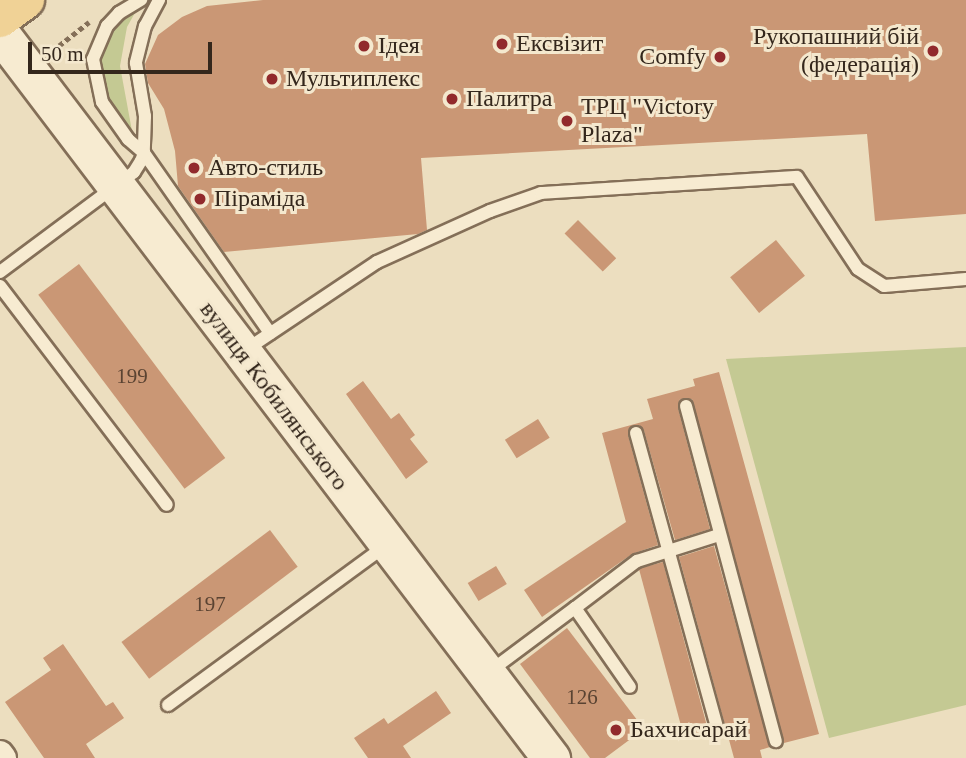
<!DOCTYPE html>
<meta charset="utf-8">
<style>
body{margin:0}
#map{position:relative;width:966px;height:758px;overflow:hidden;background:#ecdebf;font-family:Georgia,serif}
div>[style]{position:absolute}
.green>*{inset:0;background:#c4c993}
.building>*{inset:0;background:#ca9775;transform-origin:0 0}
.path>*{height:4.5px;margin-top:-2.25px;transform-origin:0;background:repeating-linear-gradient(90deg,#846f58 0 5px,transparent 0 8.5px)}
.roads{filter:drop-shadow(2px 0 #846f58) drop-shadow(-2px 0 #846f58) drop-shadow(0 2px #846f58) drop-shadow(0 -2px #846f58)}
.service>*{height:12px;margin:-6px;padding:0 6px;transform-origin:6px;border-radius:6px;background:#f7ebd1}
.minor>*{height:26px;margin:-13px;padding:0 13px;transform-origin:13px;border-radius:13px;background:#f7ebd1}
.secondary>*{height:37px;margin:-18.5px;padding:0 18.5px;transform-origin:18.5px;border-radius:18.5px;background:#f7ebd1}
.primary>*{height:38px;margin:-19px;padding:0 19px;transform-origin:19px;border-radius:19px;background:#f0d296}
.dots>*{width:19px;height:19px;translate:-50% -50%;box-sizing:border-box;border:4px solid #f4e8ce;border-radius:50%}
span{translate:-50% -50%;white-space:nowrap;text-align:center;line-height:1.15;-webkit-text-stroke:6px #f4e8ce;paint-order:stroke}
.number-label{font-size:21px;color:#5a4332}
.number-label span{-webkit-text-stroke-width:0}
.poi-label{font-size:24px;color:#34271c}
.right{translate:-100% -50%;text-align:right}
.left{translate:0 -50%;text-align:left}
.street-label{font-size:24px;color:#34271c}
.scale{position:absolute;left:28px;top:42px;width:184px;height:32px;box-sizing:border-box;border:4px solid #34271c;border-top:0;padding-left:9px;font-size:21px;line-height:24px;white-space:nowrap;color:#34271c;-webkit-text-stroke:5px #f4e8ce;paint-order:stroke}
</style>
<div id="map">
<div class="green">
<div style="clip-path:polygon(136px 11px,127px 27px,120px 66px,132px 131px,110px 105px,104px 91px,101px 53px,111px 29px)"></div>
<div style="clip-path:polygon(966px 347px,966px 705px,829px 738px,726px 359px)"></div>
</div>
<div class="building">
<div style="clip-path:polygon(263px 0,966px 0,966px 214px,875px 221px,867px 134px,421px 158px,427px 230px,418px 234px,224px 252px,178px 186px,175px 151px,164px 109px,148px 83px,145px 64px,158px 35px,182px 17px,207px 6px)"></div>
<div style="left:578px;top:220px;width:54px;height:19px;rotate:45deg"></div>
<div style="left:776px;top:240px;width:46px;height:59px;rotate:51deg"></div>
<div style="left:79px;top:264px;width:243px;height:51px;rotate:53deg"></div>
<div style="clip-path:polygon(719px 372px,819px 734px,784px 743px,692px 399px,680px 399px,678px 408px,710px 529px,675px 540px,644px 431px,639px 425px,633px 425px,628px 435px,658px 545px,632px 554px,542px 617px,524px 590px,626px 522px,602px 433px,653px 419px,647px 399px,695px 386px,693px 379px)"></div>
<div style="clip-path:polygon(363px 381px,391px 419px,399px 413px,415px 435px,410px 439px,428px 462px,406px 479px,346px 394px)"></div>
<div style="left:538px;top:419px;width:22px;height:39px;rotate:58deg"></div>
<div style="left:270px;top:530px;width:46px;height:186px;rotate:53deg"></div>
<div style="clip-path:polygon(714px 546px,770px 747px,760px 750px,762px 758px,734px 758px,679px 557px)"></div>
<div style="left:663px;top:562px;width:174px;height:25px;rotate:75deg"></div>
<div style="left:496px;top:566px;width:21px;height:33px;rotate:59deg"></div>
<div style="clip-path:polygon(567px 628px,644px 729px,605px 758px,590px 758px,520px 664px)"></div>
<div style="clip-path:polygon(63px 644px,106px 706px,113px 702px,124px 718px,86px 744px,95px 758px,44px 758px,5px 702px,51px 670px,43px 658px)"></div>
<div style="clip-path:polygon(436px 691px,451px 713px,403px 746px,411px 758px,368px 758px,354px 738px,384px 718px,388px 724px)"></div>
</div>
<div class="path">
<div style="left:52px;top:51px;width:47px;rotate:-38.1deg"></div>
</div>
<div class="roads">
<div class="service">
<div style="left:159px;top:0;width:30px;rotate:118deg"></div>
<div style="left:145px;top:26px;width:38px;rotate:104deg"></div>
<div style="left:136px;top:63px;width:54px;rotate:80.4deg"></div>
<div style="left:145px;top:116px;width:37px;rotate:92deg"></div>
<div style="left:144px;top:153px;width:220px;rotate:55deg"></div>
<div style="left:0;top:272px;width:167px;rotate:-36.7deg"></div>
<div style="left:134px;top:172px;width:13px;rotate:-58deg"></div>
<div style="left:141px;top:161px;width:9px;rotate:-69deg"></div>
<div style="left:144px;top:153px;width:21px;rotate:-139deg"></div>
<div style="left:128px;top:139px;width:45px;rotate:-125.1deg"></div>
<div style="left:102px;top:102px;width:44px;rotate:-101.8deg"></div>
<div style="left:93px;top:59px;width:36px;rotate:-67deg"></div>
<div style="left:107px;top:26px;width:18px;rotate:-47deg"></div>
<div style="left:119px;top:13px;width:26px;rotate:-31deg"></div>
<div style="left:0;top:286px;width:275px;rotate:52.7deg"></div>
<div style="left:244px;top:351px;width:160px;rotate:-33.8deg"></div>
<div style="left:377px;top:262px;width:124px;rotate:-24.3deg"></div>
<div style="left:490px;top:211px;width:54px;rotate:-19.4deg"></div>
<div style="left:541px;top:193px;width:256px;rotate:-3.6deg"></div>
<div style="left:797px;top:177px;width:110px;rotate:56.5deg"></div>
<div style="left:858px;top:269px;width:31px;rotate:33deg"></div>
<div style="left:884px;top:286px;width:82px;rotate:-4.9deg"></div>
<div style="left:686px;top:406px;width:347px;rotate:75deg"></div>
<div style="left:636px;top:433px;width:308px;rotate:74.6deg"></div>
<div style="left:575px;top:608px;width:78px;rotate:-37.2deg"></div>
<div style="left:637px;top:561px;width:86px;rotate:-17.6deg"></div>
<div style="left:489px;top:672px;width:107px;rotate:-36.7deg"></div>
<div style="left:575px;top:608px;width:96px;rotate:55.2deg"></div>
<div style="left:168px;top:705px;width:271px;rotate:-36.2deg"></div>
</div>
<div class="minor">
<div style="left:0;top:754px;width:5px;rotate:53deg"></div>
</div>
<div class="secondary">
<div style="left:0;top:33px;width:911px;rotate:52.77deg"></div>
</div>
<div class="primary">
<div style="left:0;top:18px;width:31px;rotate:-36deg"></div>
</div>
</div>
<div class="dots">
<div style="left:502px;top:44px;background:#912a2c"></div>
<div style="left:364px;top:46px;background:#912a2c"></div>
<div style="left:933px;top:51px;background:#912a2c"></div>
<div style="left:720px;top:57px;background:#912a2c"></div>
<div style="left:272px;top:79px;background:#912a2c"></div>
<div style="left:452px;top:99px;background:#912a2c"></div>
<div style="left:567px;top:121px;background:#912a2c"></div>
<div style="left:194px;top:168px;background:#912a2c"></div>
<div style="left:200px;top:199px;background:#912a2c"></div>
<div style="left:616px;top:730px;background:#912a2c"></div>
</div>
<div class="number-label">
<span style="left:132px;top:376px">199</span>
<span style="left:210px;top:604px">197</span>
<span style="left:582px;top:697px">126</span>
</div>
<div class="poi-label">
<span class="right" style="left:919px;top:51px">Рукопашний бій<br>(федерація)</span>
<span class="left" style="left:516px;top:44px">Ексвізит</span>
<span class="left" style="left:378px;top:46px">Ідея</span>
<span class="right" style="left:706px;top:57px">Comfy</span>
<span class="left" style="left:286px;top:79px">Мультиплекс</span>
<span class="left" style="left:466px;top:99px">Палитра</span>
<span class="left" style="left:581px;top:121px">ТРЦ "Victory<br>Plaza"</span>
<span class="left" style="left:208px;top:168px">Авто-стиль</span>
<span class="left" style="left:214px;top:199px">Піраміда</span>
<span class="left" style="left:630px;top:730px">Бахчисарай</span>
</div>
<div class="street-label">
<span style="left:274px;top:396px;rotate:53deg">вулиця Кобилянського</span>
</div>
<div class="scale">50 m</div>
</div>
